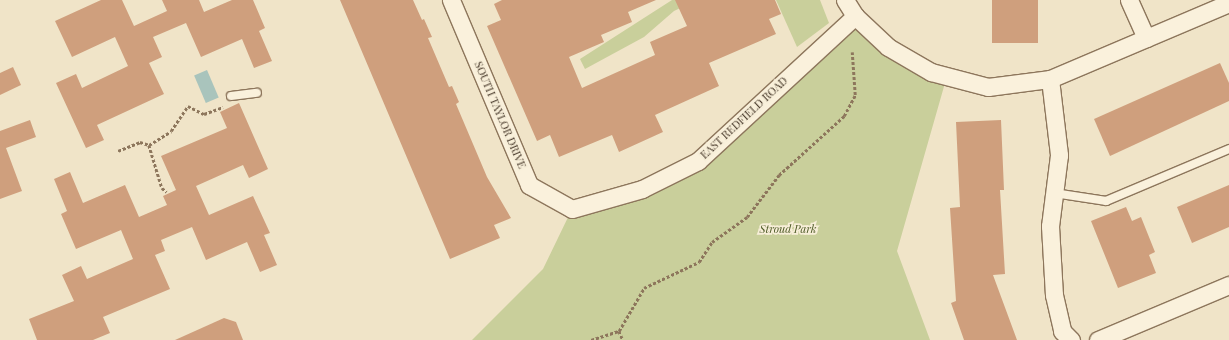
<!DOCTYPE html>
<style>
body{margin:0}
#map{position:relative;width:1229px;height:340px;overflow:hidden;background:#f0e4c8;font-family:"Playfair Display",serif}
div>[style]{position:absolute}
.green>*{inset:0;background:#c9cf9b}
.water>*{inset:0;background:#a9c4bc;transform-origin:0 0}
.building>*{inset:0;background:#cf9f7d;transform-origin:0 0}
.path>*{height:2.5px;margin-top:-1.25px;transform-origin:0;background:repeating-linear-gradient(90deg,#8d765c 0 3px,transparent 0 5px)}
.roads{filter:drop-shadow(1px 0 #8d765c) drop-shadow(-1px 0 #8d765c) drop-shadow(0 1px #8d765c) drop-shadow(0 -1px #8d765c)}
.lane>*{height:8px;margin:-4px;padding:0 4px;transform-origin:4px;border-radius:4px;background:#faf1dc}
.street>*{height:17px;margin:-8.5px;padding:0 8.5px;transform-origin:8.5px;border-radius:8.5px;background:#faf1dc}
span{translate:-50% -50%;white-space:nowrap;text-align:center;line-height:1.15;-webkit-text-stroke:3.5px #f7eed8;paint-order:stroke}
.street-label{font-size:11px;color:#3d2e20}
.park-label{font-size:11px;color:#4d5a26;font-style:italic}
</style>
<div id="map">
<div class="green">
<div style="clip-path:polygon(672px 0,697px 0,674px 11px,644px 37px,585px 69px,580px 59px)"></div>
<div style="clip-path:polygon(776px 0,820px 0,829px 23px,797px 47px)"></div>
<div style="clip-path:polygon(855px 16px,947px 76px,897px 251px,930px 340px,472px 340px,543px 269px,572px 209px,698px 161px)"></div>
</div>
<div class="water">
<div style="left:207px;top:70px;width:30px;height:14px;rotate:67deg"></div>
</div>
<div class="building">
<div style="clip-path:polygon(101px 0,122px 0,134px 26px,167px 11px,162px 0,199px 0,204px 12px,232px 0,253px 0,265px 28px,259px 31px,272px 61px,254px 68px,242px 39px,201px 57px,186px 23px,153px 37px,162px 57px,149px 63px,164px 94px,97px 125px,104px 140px,86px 148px,56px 83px,76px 74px,82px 88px,128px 66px,115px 37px,72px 57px,55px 21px)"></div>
<div style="clip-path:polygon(340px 0,413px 0,422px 20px,424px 19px,432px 37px,428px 38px,449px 87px,452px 86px,459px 102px,456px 104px,487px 177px,511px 218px,494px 225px,500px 238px,450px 259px)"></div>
<div style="clip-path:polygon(502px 0,656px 0,628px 12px,632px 22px,601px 35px,604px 42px,569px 57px,582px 88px,655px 55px,650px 42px,687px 26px,675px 0,775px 0,781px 14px,769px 19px,776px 34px,709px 63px,719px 86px,655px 115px,663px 132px,619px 152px,612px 135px,559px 157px,550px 135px,537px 141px,487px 26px,501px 20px,494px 4px)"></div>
<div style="left:992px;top:0;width:46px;height:43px"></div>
<div style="clip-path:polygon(1220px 63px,1229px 83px,1229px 101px,1110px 156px,1094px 119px)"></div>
<div style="clip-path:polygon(13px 67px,21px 85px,0 95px,0 73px)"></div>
<div style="clip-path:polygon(239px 103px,268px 169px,249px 178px,243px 165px,196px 186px,209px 215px,253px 196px,270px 233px,264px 235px,277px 265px,260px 272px,247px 242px,206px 260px,192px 227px,161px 240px,165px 251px,155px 255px,170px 289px,103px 317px,110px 333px,93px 340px,37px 340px,29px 319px,74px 301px,62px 275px,81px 266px,87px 279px,133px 259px,121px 230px,76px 249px,61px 214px,67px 211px,54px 179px,70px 172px,83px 203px,125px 185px,139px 217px,167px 205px,163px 196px,176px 190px,161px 156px,227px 128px,220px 112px)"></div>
<div style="clip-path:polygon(30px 120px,36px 137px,6px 148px,22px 191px,0 199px,0 131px)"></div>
<div style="clip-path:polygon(1001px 120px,1004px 190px,1000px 190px,1005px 274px,993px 275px,1017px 340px,964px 340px,951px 303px,956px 301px,950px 208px,960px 207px,956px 122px)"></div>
<div style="clip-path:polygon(1229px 185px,1229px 227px,1192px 243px,1177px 207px)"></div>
<div style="clip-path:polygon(1126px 207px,1132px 221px,1141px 217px,1155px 252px,1149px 255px,1156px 273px,1118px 288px,1091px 221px)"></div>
<div style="clip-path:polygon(224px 318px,236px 322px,243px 340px,175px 340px)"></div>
</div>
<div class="path">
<div style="left:149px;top:145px;width:26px;rotate:-32deg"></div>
<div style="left:171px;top:131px;width:30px;rotate:-56deg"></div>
<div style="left:188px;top:106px;width:18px;rotate:27deg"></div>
<div style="left:204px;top:114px;width:20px;rotate:-20deg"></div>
<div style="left:149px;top:145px;width:45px;rotate:73.2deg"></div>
<div style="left:162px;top:188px;width:6px;rotate:39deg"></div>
<div style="left:118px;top:151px;width:24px;rotate:-22deg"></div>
<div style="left:140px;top:142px;width:9px;rotate:18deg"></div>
<div style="left:619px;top:331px;width:50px;rotate:-59.8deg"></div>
<div style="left:644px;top:288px;width:61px;rotate:-25.3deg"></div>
<div style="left:699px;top:262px;width:24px;rotate:-57deg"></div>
<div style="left:712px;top:242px;width:43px;rotate:-35.5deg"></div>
<div style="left:747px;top:217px;width:53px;rotate:-52.7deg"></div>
<div style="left:779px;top:175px;width:88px;rotate:-42.2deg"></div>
<div style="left:844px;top:116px;width:24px;rotate:-62deg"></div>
<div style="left:855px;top:95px;width:43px;rotate:-94deg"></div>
<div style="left:619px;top:331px;width:10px;rotate:66deg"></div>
<div style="left:591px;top:340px;width:29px;rotate:-18deg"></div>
</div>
<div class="roads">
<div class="lane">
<div style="left:231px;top:96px;width:26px;rotate:-7deg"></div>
<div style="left:1054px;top:193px;width:53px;rotate:8.7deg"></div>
<div style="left:1106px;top:201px;width:134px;rotate:-22.9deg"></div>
</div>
<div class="street">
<div style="left:451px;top:0;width:201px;rotate:67.1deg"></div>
<div style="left:529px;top:185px;width:49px;rotate:29.2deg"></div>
<div style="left:572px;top:209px;width:73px;rotate:-15.9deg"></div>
<div style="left:642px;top:189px;width:63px;rotate:-26.6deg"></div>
<div style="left:698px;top:161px;width:214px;rotate:-42.7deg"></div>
<div style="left:845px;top:0;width:19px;rotate:58deg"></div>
<div style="left:855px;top:16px;width:45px;rotate:43.2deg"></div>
<div style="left:888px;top:47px;width:50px;rotate:30.2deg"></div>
<div style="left:931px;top:72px;width:59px;rotate:14.7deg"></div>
<div style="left:988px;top:87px;width:63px;rotate:-7.4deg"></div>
<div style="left:1050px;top:79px;width:194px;rotate:-23deg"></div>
<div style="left:1129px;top:0;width:42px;rotate:65.9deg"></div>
<div style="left:1050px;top:79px;width:77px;rotate:83.2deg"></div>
<div style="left:1059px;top:155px;width:72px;rotate:97.2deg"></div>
<div style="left:1050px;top:226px;width:69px;rotate:86.7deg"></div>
<div style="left:1054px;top:295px;width:37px;rotate:77deg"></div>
<div style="left:1062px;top:331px;width:13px;rotate:45deg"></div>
<div style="left:1098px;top:340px;width:142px;rotate:-22.8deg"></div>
</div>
</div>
<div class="street-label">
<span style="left:500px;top:115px;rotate:67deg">SOUTH TAYLOR DRIVE</span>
<span style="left:744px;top:118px;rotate:-43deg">EAST REDFIELD ROAD</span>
</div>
<div class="park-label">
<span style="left:788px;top:229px">Stroud Park</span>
</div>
</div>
